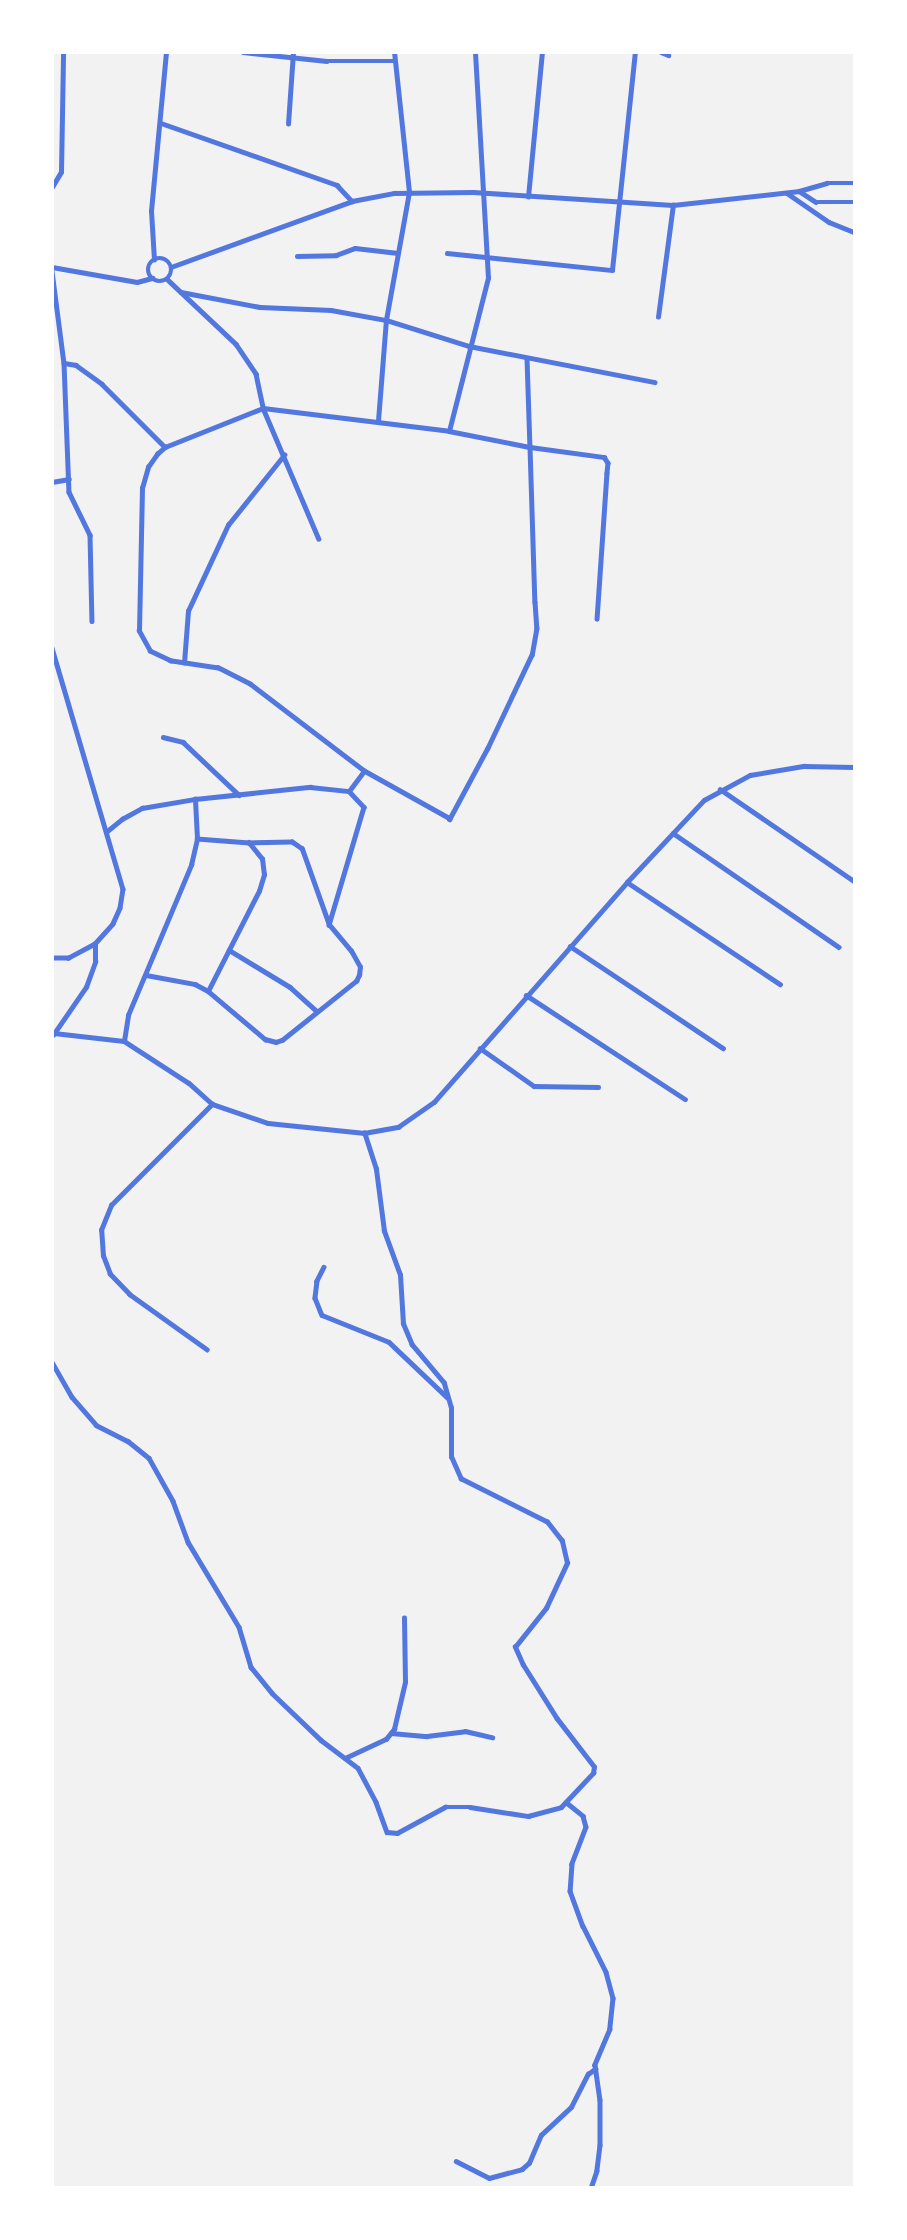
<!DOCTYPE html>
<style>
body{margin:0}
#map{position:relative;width:907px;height:2240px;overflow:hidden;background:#f2f2f2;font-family:"Source Sans 3",sans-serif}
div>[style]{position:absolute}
.minor>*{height:4.5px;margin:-2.25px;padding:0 2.25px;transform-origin:2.25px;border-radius:2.25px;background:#5277de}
.minor>.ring{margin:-2.25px;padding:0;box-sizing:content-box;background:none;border:4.5px solid #5277de;border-radius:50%}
span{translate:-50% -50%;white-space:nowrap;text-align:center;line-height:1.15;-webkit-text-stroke:5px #fff;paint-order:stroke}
.frame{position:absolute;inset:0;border:54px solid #fff;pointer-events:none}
</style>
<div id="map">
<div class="minor">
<div style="left:243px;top:52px;width:84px;rotate:6.1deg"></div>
<div style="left:327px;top:61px;width:68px"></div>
<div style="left:661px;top:52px;width:8px;rotate:23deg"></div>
<div style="left:161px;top:123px;width:187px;rotate:19.4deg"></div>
<div style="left:337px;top:185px;width:22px;rotate:47deg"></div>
<div style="left:288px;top:124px;width:72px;rotate:-86deg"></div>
<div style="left:52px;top:187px;width:17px;rotate:-59deg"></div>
<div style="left:61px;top:172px;width:120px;rotate:-89deg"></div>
<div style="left:799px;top:191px;width:20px;rotate:33deg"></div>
<div style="left:816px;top:202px;width:38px"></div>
<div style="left:787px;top:193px;width:51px;rotate:34.6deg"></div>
<div style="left:829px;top:222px;width:27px;rotate:22deg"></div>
<div style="left:528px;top:197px;width:146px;rotate:-84.5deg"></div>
<div style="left:447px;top:253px;width:166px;rotate:5.9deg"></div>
<div style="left:612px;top:270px;width:219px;rotate:-84deg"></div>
<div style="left:297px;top:256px;width:39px;rotate:-1deg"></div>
<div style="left:336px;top:255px;width:20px;rotate:-20deg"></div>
<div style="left:355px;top:248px;width:43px;rotate:6.6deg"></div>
<div class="ring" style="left:148px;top:258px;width:19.5px;height:19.5px"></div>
<div style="left:154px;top:260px;width:49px;rotate:-93.5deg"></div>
<div style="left:151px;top:211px;width:160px;rotate:-84.6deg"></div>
<div style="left:52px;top:267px;width:86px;rotate:10deg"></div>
<div style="left:137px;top:282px;width:16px;rotate:-15deg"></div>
<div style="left:171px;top:267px;width:193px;rotate:-20deg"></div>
<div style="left:352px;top:201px;width:43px;rotate:-10.8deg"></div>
<div style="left:394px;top:193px;width:79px;rotate:-0.7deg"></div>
<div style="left:473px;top:192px;width:200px;rotate:3.7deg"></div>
<div style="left:673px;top:205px;width:127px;rotate:-6.3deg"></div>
<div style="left:799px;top:191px;width:29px;rotate:-16deg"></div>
<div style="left:827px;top:183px;width:27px"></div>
<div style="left:52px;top:271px;width:93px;rotate:82.6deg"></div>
<div style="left:64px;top:363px;width:129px;rotate:87.8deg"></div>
<div style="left:69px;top:492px;width:48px;rotate:64deg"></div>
<div style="left:90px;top:535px;width:86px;rotate:88.7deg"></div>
<div style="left:167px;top:279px;width:95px;rotate:43.3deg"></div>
<div style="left:236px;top:344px;width:36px;rotate:56deg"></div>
<div style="left:256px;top:374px;width:35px;rotate:78deg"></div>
<div style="left:263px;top:408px;width:142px;rotate:66.9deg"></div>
<div style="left:181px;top:292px;width:80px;rotate:10.8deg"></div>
<div style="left:260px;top:307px;width:71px;rotate:2.4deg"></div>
<div style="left:331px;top:310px;width:56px;rotate:10.3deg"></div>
<div style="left:386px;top:320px;width:87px;rotate:17.4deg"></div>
<div style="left:469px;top:346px;width:189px;rotate:11deg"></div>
<div style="left:658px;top:317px;width:113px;rotate:-82.4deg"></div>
<div style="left:527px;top:358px;width:89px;rotate:88.1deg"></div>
<div style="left:530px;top:447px;width:155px;rotate:88.2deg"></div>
<div style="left:535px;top:602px;width:26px;rotate:86deg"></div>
<div style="left:537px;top:628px;width:27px;rotate:100deg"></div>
<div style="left:532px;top:655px;width:103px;rotate:115.3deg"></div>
<div style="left:488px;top:748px;width:81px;rotate:118.2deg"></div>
<div style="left:450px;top:819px;width:98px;rotate:-150.8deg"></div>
<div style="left:364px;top:771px;width:143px;rotate:-142.7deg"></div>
<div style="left:250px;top:684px;width:36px;rotate:-153deg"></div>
<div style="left:218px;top:668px;width:48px;rotate:-171.5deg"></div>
<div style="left:171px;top:661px;width:23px;rotate:-155deg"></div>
<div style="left:150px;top:651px;width:23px;rotate:-119deg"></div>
<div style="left:139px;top:631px;width:143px;rotate:-88.8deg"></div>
<div style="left:142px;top:488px;width:22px;rotate:-74deg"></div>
<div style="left:148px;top:467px;width:16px;rotate:-55deg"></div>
<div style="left:157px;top:454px;width:11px;rotate:-41deg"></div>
<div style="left:165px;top:447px;width:105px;rotate:-21.7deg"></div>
<div style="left:263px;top:408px;width:187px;rotate:7deg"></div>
<div style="left:449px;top:431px;width:83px;rotate:11.2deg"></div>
<div style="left:530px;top:447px;width:75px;rotate:7.7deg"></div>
<div style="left:604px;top:457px;width:7px;rotate:56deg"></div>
<div style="left:608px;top:463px;width:10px;rotate:96deg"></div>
<div style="left:607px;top:473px;width:146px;rotate:93.9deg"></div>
<div style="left:64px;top:363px;width:12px;rotate:9deg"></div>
<div style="left:76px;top:365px;width:32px;rotate:36deg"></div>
<div style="left:102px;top:384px;width:89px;rotate:45deg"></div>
<div style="left:378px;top:421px;width:101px;rotate:-85.5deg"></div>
<div style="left:386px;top:320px;width:130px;rotate:-79.8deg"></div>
<div style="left:409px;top:192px;width:141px;rotate:-96.1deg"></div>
<div style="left:449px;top:431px;width:158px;rotate:-75.7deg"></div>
<div style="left:488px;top:278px;width:226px;rotate:-93.3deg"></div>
<div style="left:52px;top:482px;width:17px;rotate:-10deg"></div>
<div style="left:52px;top:648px;width:251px;rotate:73.6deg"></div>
<div style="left:123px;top:889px;width:19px;rotate:99deg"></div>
<div style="left:120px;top:908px;width:17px;rotate:114deg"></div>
<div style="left:113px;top:924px;width:27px;rotate:132deg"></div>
<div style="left:95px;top:944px;width:30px;rotate:152deg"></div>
<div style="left:69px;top:958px;width:17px;rotate:180deg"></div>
<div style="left:184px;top:663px;width:52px;rotate:-85.6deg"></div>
<div style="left:188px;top:611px;width:95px;rotate:-65.1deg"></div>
<div style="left:228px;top:525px;width:90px;rotate:-51.3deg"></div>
<div style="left:163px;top:737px;width:21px;rotate:14deg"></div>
<div style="left:183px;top:742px;width:77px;rotate:43.4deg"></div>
<div style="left:720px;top:789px;width:163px;rotate:34.5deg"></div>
<div style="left:349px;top:791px;width:25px;rotate:-53deg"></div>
<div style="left:106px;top:832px;width:21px;rotate:-39deg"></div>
<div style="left:122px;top:819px;width:23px;rotate:-29deg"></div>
<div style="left:142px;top:808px;width:54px;rotate:-9.6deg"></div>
<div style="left:195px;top:799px;width:116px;rotate:-6deg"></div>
<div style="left:310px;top:787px;width:39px;rotate:6deg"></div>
<div style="left:349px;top:791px;width:22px;rotate:47deg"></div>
<div style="left:364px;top:807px;width:123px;rotate:106.5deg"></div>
<div style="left:673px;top:833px;width:201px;rotate:34.5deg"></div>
<div style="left:627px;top:882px;width:184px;rotate:33.7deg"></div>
<div style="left:570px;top:946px;width:184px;rotate:33.7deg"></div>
<div style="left:229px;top:950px;width:71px;rotate:31.2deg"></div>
<div style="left:290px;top:987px;width:36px;rotate:42deg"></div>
<div style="left:146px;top:975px;width:50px;rotate:10.4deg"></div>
<div style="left:195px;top:984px;width:15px;rotate:28deg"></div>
<div style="left:208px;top:991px;width:75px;rotate:40.1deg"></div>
<div style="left:265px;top:1039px;width:11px;rotate:15deg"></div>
<div style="left:276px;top:1042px;width:6px;rotate:-18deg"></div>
<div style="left:282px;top:1040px;width:95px;rotate:-38.6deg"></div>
<div style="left:356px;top:981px;width:7px;rotate:-63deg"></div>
<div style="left:359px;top:975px;width:8px;rotate:-83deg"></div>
<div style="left:360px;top:967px;width:18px;rotate:-119deg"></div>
<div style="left:351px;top:951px;width:34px;rotate:-130deg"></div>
<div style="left:329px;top:925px;width:81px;rotate:-109.6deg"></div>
<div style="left:302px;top:849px;width:12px;rotate:-145deg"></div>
<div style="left:292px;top:842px;width:43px;rotate:178.7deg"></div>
<div style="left:249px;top:843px;width:52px;rotate:-175.6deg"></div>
<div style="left:208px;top:991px;width:112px;rotate:-63deg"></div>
<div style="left:259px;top:891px;width:17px;rotate:-73deg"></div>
<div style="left:264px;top:875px;width:16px;rotate:-97deg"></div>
<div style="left:262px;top:859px;width:21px;rotate:-129deg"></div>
<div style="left:526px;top:995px;width:190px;rotate:33.2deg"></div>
<div style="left:54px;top:1033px;width:70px;rotate:6.5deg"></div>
<div style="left:124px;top:1041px;width:77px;rotate:32.9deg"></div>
<div style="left:189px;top:1083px;width:31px;rotate:42deg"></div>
<div style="left:212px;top:1104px;width:59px;rotate:18.7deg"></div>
<div style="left:268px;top:1123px;width:97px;rotate:5.9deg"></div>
<div style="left:364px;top:1133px;width:35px;rotate:-10deg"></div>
<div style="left:398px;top:1127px;width:44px;rotate:-34.8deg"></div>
<div style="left:434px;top:1102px;width:293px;rotate:-48.7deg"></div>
<div style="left:627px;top:882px;width:112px;rotate:-46.8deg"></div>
<div style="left:704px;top:800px;width:52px;rotate:-28.5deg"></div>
<div style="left:750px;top:775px;width:55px;rotate:-9.5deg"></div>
<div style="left:804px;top:766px;width:50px;rotate:1.1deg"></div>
<div style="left:53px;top:1035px;width:58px;rotate:-55.5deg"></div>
<div style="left:86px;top:987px;width:27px;rotate:-70deg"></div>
<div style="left:95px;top:962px;width:18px;rotate:-90deg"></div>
<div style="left:124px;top:1041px;width:26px;rotate:-81deg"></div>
<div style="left:128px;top:1015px;width:163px;rotate:-67.2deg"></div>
<div style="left:191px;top:865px;width:27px;rotate:-77deg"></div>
<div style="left:197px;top:839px;width:40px;rotate:-92.9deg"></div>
<div style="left:480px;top:1048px;width:66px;rotate:35.1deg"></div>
<div style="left:534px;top:1086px;width:64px;rotate:0.9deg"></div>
<div style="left:324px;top:1267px;width:16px;rotate:117deg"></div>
<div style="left:317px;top:1281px;width:17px;rotate:97deg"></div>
<div style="left:315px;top:1298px;width:18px;rotate:68deg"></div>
<div style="left:322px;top:1315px;width:72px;rotate:21.9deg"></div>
<div style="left:389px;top:1342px;width:80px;rotate:43.5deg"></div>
<div style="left:207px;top:1350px;width:95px;rotate:-144.5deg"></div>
<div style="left:130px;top:1295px;width:29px;rotate:-134deg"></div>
<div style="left:110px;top:1274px;width:19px;rotate:-111deg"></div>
<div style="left:103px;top:1256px;width:26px;rotate:-94deg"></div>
<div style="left:101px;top:1230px;width:27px;rotate:-68deg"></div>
<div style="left:111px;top:1205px;width:143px;rotate:-45deg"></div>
<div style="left:52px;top:1362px;width:40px;rotate:60.3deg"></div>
<div style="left:72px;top:1397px;width:37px;rotate:49deg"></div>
<div style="left:96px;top:1425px;width:36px;rotate:27deg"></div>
<div style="left:128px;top:1441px;width:27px;rotate:39deg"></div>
<div style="left:149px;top:1458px;width:49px;rotate:60.8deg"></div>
<div style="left:173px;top:1501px;width:44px;rotate:69.9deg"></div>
<div style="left:188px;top:1542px;width:99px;rotate:59deg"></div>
<div style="left:239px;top:1627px;width:42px;rotate:73.3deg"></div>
<div style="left:251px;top:1667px;width:33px;rotate:51deg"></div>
<div style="left:272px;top:1693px;width:68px;rotate:43.8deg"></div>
<div style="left:321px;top:1740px;width:46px;rotate:37.1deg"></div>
<div style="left:358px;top:1768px;width:38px;rotate:62deg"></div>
<div style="left:376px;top:1802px;width:32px;rotate:70deg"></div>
<div style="left:387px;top:1832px;width:10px;rotate:6deg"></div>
<div style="left:397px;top:1833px;width:55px;rotate:-28.4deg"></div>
<div style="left:445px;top:1807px;width:25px"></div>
<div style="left:470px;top:1807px;width:59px;rotate:8.8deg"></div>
<div style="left:528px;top:1816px;width:34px;rotate:-15deg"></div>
<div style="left:561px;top:1807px;width:47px;rotate:-46.7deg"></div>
<div style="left:593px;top:1773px;width:6px;rotate:-81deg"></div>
<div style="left:594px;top:1767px;width:61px;rotate:-127.6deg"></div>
<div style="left:557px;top:1719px;width:64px;rotate:-122.2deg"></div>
<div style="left:523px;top:1665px;width:20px;rotate:-114deg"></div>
<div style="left:515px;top:1647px;width:50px;rotate:-51.5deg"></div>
<div style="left:546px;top:1608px;width:50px;rotate:-65deg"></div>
<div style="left:567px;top:1563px;width:23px;rotate:-103deg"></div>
<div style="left:562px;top:1541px;width:24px;rotate:-128deg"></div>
<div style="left:547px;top:1522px;width:96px;rotate:-153.4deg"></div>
<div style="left:461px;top:1479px;width:24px;rotate:-114deg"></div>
<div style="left:451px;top:1457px;width:49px;rotate:-90deg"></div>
<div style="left:451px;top:1408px;width:26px;rotate:-106deg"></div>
<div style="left:444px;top:1383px;width:50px;rotate:-130.1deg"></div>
<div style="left:412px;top:1345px;width:23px;rotate:-113deg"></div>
<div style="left:403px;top:1324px;width:49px;rotate:-93.5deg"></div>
<div style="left:400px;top:1275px;width:47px;rotate:-110deg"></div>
<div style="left:384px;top:1231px;width:63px;rotate:-97.4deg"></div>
<div style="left:376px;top:1169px;width:38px;rotate:-108deg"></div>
<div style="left:391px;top:1733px;width:36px;rotate:5deg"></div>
<div style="left:427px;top:1736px;width:38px;rotate:-7deg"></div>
<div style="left:465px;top:1731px;width:28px;rotate:13deg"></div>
<div style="left:345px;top:1758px;width:45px;rotate:-24.9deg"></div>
<div style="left:386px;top:1739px;width:13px;rotate:-51deg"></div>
<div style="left:394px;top:1729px;width:48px;rotate:-76.8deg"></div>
<div style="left:405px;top:1682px;width:64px;rotate:-90.9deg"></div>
<div style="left:566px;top:1802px;width:22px;rotate:39deg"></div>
<div style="left:583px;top:1816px;width:11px;rotate:75deg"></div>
<div style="left:586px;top:1827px;width:40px;rotate:111deg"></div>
<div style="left:572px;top:1864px;width:27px;rotate:94deg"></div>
<div style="left:570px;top:1891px;width:37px;rotate:70deg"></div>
<div style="left:583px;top:1926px;width:51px;rotate:63.4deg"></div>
<div style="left:606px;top:1972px;width:27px;rotate:75deg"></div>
<div style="left:613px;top:1998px;width:31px;rotate:96deg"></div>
<div style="left:610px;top:2029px;width:39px;rotate:113deg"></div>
<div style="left:595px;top:2065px;width:35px;rotate:82deg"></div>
<div style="left:600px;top:2100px;width:45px;rotate:90deg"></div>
<div style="left:600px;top:2145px;width:26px;rotate:97deg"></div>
<div style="left:597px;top:2171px;width:18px;rotate:109deg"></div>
<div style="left:456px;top:2161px;width:37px;rotate:27deg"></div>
<div style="left:489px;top:2178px;width:34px;rotate:-15deg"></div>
<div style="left:522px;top:2169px;width:9px;rotate:-41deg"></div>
<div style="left:529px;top:2163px;width:30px;rotate:-67deg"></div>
<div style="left:541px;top:2135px;width:41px;rotate:-43deg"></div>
<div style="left:571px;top:2107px;width:37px;rotate:-63deg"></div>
<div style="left:588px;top:2074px;width:9px;rotate:-36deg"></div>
</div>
<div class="frame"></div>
</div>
